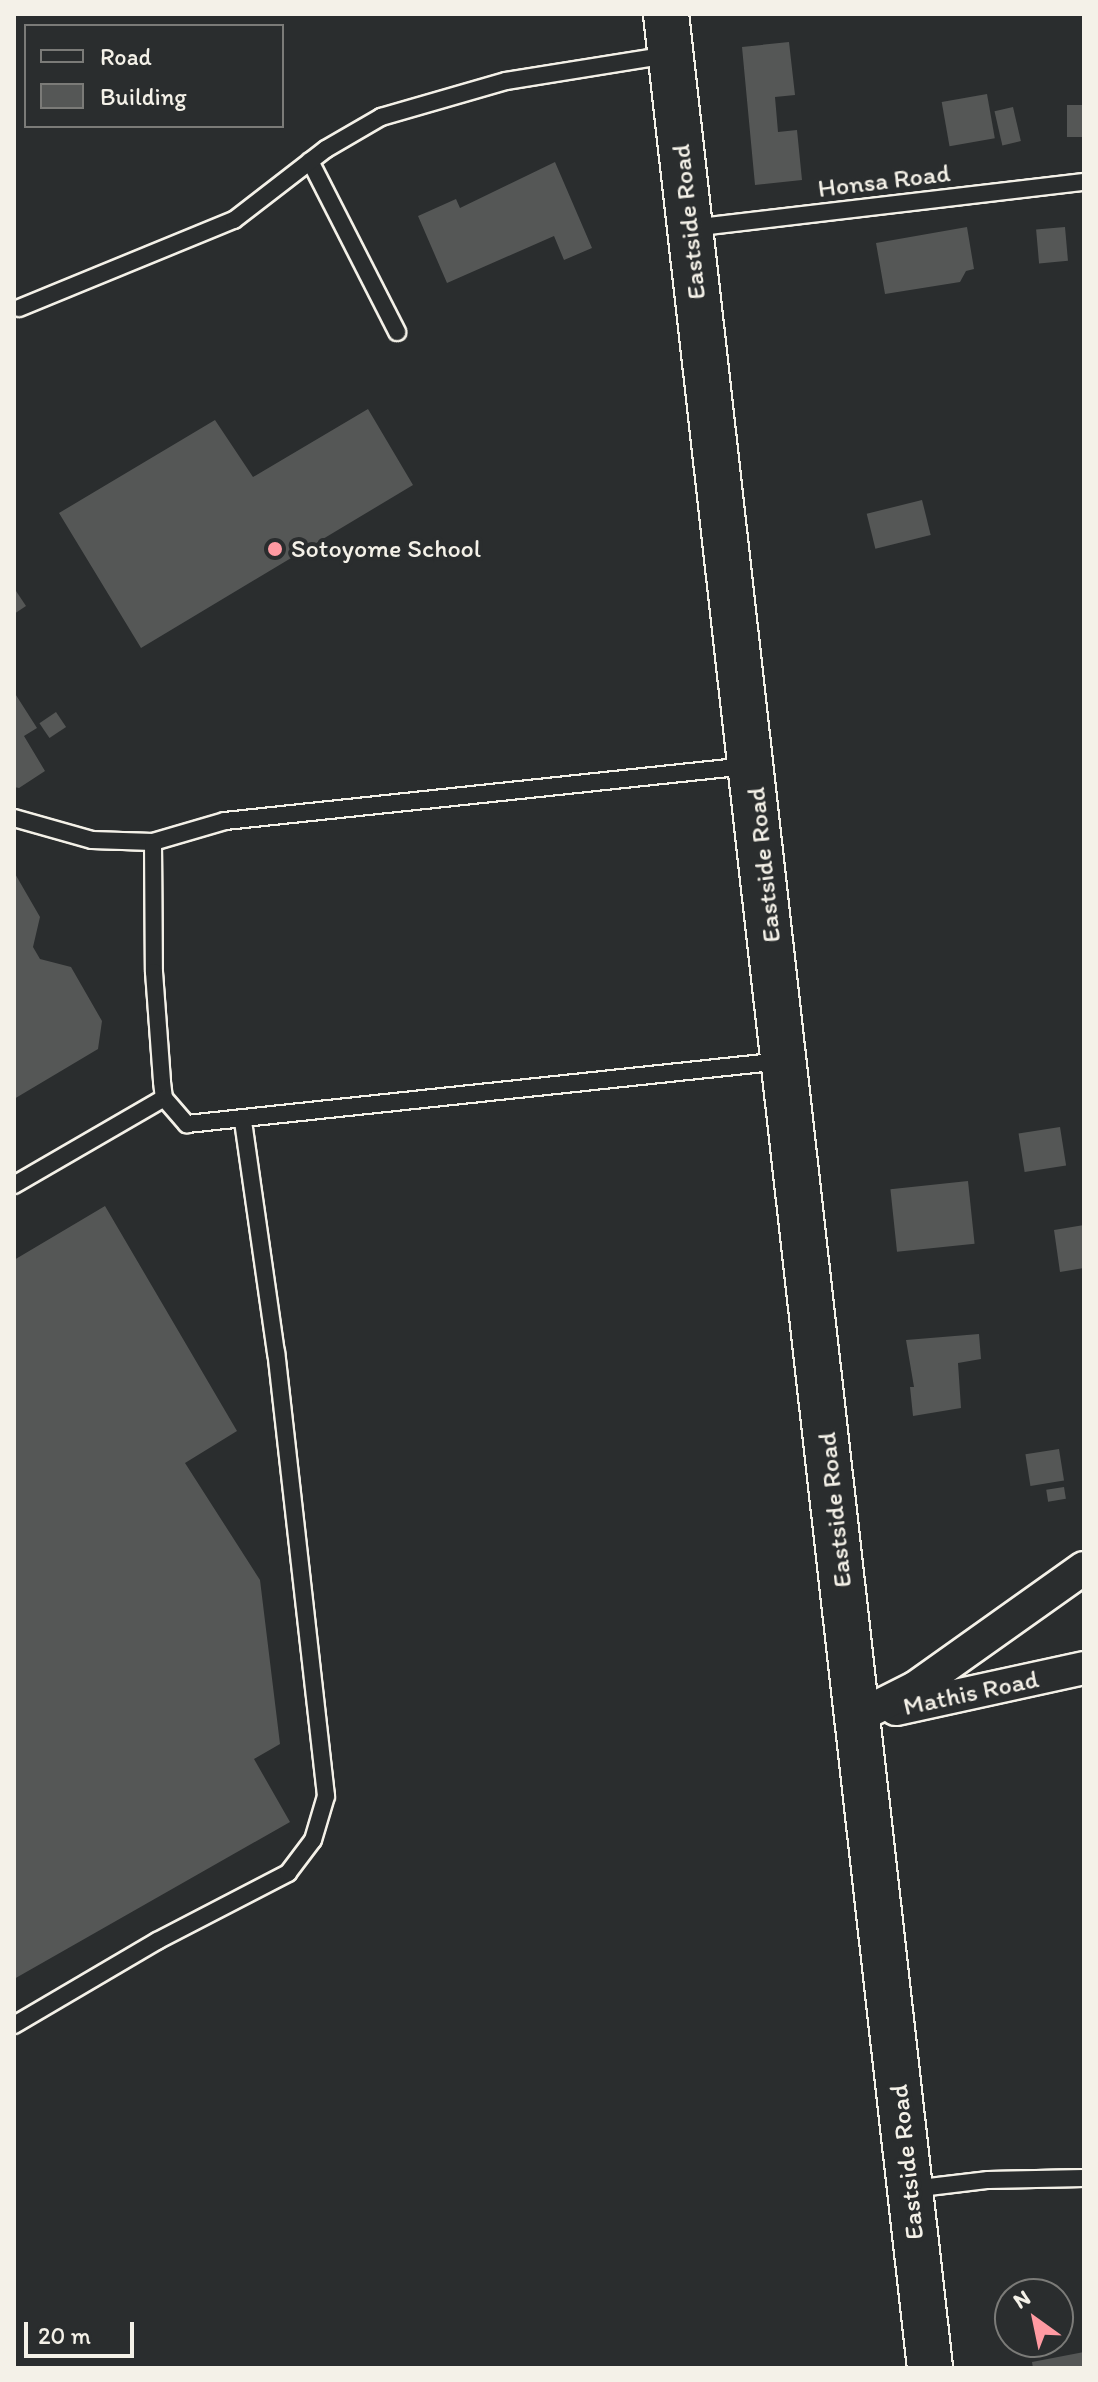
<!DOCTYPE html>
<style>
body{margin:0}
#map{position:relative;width:1098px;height:2382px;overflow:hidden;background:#2a2d2e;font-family:Itim,sans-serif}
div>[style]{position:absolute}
.building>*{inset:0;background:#555756;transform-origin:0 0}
.roads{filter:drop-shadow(2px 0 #f4f1e8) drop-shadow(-2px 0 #f4f1e8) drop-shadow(0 2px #f4f1e8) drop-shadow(0 -2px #f4f1e8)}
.lane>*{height:16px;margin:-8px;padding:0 8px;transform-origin:8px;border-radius:8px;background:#2a2d2e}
.street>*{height:32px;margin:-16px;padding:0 16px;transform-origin:16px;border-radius:16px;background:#2a2d2e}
.secondary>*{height:44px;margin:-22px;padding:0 22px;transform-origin:22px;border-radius:22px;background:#2a2d2e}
.dots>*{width:22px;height:22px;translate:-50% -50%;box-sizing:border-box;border:4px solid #2a2d2e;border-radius:50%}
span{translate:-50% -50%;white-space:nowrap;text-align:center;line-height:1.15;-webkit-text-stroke:8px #2a2d2e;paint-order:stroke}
.street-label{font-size:26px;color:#f4f1e8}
.poi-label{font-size:26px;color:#f4f1e8}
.left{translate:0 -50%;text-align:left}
.frame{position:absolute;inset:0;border:16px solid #f4f1e8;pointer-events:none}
.legend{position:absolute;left:24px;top:24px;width:260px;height:104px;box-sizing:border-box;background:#2a2d2e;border:2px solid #7b7b78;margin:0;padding:10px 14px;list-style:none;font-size:24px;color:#f4f1e8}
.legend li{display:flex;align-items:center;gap:16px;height:40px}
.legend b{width:40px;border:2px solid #7b7b78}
.north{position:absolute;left:994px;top:2278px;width:80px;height:80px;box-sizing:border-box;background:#2a2d2e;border:2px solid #7b7b78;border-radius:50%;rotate:327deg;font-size:22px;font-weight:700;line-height:32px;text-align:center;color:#f4f1e8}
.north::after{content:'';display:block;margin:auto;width:28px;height:36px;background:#ff9aa2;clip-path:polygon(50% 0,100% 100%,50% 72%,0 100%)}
.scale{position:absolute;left:24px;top:2322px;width:110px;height:36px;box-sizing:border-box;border:4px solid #f4f1e8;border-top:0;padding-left:10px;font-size:24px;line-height:28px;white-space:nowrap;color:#f4f1e8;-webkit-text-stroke:6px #2a2d2e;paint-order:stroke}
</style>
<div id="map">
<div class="building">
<div style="clip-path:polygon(789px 42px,795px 95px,775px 97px,778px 132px,797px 130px,802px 180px,755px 185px,742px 47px)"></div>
<div style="left:987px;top:94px;width:45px;height:46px;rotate:80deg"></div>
<div style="left:1084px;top:105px;width:32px;height:17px;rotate:90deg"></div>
<div style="left:1013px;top:107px;width:35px;height:19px;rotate:77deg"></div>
<div style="clip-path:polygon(555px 162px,592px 248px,564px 260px,554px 236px,447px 283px,418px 216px,456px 199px,460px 208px)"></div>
<div style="clip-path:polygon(967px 227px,974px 269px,966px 271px,960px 282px,885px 294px,876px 243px)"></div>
<div style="left:1065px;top:227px;width:34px;height:29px;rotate:85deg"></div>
<div style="clip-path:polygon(368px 409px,413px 485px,141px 648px,59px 513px,215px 420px,253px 477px)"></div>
<div style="left:922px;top:500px;width:36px;height:57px;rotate:76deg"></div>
<div style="clip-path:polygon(14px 588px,26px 606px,14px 614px)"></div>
<div style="clip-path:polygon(14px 692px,37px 728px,24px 736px,45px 771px,19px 788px,14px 787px)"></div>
<div style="left:56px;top:712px;width:18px;height:20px;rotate:56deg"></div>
<div style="clip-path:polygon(14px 872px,40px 917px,33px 947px,40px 959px,71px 967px,102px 1021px,98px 1049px,14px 1099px)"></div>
<div style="left:1060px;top:1127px;width:39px;height:42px;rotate:81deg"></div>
<div style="left:968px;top:1181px;width:63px;height:78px;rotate:84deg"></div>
<div style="clip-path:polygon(105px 1206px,237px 1431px,185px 1463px,260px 1580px,280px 1744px,254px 1759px,290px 1822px,14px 1979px,14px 1260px)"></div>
<div style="clip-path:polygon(1084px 1225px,1084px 1268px,1060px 1272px,1054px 1230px)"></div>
<div style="clip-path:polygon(979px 1334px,981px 1359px,958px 1363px,961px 1408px,913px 1416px,910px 1387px,914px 1387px,906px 1340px)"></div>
<div style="left:1059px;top:1449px;width:32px;height:34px;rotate:81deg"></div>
<div style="left:1064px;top:1487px;width:12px;height:18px;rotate:81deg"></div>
<div style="clip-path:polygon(1084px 2352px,1084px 2368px,1033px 2368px,1032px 2362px)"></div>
</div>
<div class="roads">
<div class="lane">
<div style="left:310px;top:161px;width:192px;rotate:63deg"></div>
<div style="left:691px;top:228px;width:396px;rotate:-6.7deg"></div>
<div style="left:19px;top:308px;width:232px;rotate:-22.3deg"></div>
<div style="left:234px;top:220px;width:116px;rotate:-37.7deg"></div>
<div style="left:326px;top:149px;width:64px;rotate:-30.2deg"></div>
<div style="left:381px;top:117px;width:130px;rotate:-16.1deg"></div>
<div style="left:506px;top:81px;width:165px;rotate:-9.1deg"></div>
<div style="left:14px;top:818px;width:81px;rotate:15.8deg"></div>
<div style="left:92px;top:840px;width:61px;rotate:1.9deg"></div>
<div style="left:153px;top:842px;width:75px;rotate:-16.3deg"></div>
<div style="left:225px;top:821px;width:525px;rotate:-6.01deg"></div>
<div style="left:153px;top:842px;width:130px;rotate:89.6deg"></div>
<div style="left:154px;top:972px;width:110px;rotate:85.8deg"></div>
<div style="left:162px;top:1082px;width:16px;rotate:83deg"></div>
<div style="left:164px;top:1098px;width:35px;rotate:49deg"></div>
<div style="left:187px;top:1124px;width:598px;rotate:-6.04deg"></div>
<div style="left:14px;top:1185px;width:173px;rotate:-30.1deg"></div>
<div style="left:14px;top:2025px;width:166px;rotate:-30.4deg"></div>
<div style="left:157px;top:1941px;width:148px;rotate:-27.4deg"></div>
<div style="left:288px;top:1873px;width:41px;rotate:-52.9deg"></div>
<div style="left:313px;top:1840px;width:46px;rotate:-73.5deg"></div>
<div style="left:326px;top:1796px;width:446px;rotate:-96.4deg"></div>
<div style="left:276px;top:1353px;width:235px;rotate:-98.1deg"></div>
<div style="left:912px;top:2189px;width:77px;rotate:-6.8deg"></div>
<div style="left:988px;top:2180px;width:96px;rotate:-1.2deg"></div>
</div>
<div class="street">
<div style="left:896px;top:1709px;width:192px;rotate:-12.3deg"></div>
<div style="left:857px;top:1717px;width:65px;rotate:-26.6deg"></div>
<div style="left:915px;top:1688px;width:207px;rotate:-35.4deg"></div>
</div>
<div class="secondary">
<div style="left:666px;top:14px;width:2369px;rotate:83.6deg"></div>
</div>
</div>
<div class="dots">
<div style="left:275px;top:549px;background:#ff9aa2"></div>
</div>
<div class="street-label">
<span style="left:884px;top:181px;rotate:-7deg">Honsa Road</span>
<span style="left:689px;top:222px;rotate:-96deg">Eastside Road</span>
<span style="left:764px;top:865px;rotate:-96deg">Eastside Road</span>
<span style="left:835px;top:1510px;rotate:-96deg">Eastside Road</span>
<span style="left:971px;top:1693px;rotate:-12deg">Mathis Road</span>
<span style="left:907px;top:2162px;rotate:-96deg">Eastside Road</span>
</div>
<div class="poi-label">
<span class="left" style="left:291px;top:549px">Sotoyome School</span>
</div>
<div class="frame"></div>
<ul class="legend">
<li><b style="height:10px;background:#2a2d2e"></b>Road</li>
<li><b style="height:22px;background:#555756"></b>Building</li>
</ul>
<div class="north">N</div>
<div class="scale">20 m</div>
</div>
